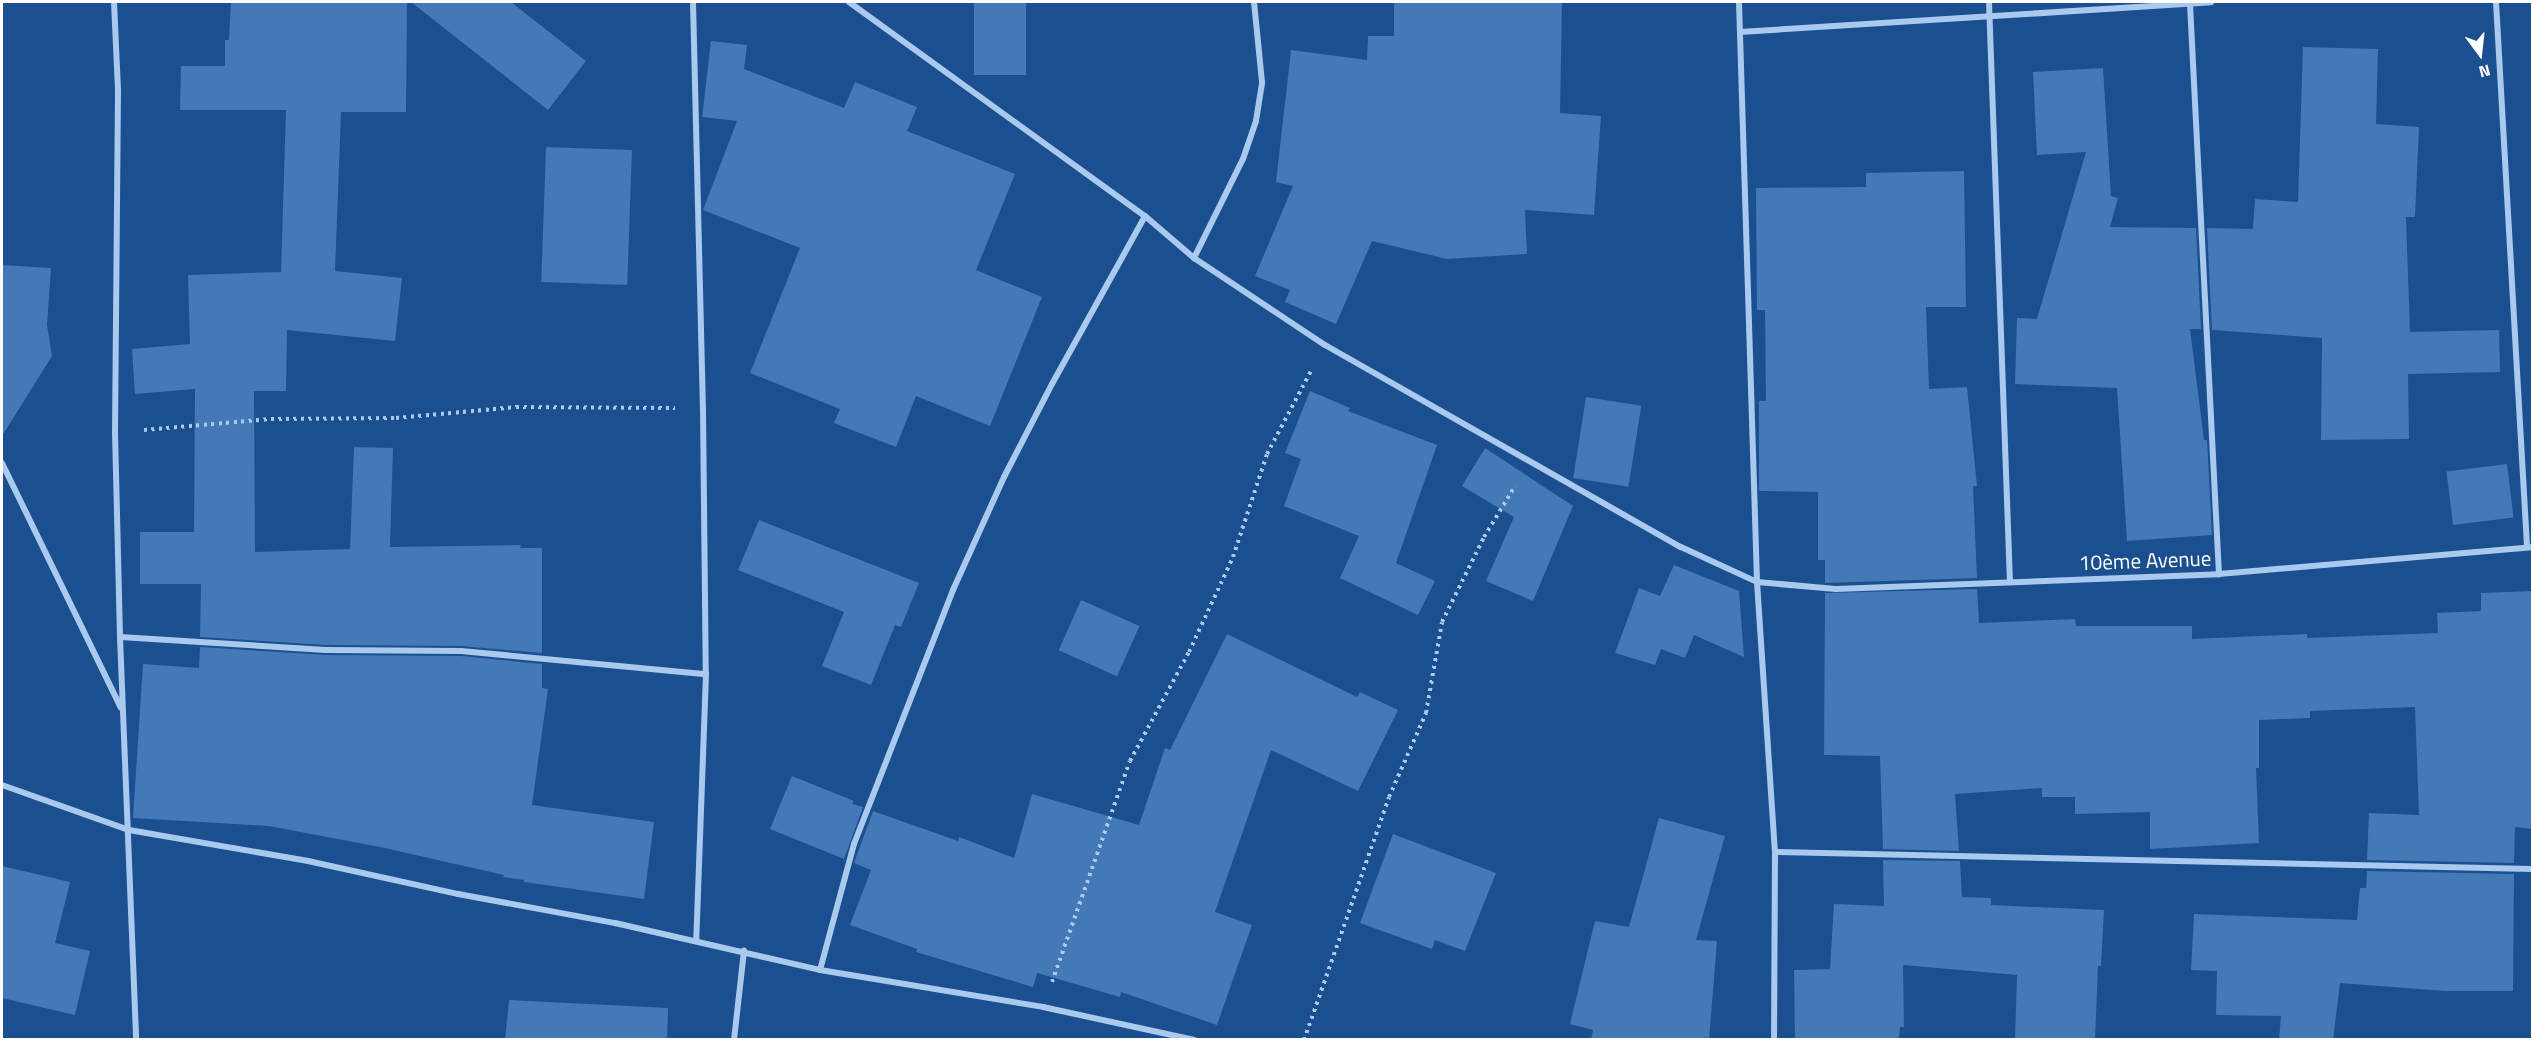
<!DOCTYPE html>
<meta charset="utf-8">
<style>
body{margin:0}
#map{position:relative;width:2534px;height:1041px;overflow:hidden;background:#1b4f8f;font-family:"Titillium Web",sans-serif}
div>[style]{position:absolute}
.building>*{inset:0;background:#4478b7;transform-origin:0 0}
.path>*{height:4px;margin-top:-2px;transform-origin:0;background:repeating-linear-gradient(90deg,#a9c9ee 0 3px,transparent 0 7.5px)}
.minor>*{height:6px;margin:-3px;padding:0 3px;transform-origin:3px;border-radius:3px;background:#a9c9ee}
span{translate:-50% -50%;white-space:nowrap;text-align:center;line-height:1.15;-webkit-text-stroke:4.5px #1b4f8f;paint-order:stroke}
.street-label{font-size:21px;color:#fff}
.frame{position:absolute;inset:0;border:3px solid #fff;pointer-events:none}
.north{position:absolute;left:2450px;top:24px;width:60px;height:60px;-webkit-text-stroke:4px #1b4f8f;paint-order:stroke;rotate:165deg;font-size:16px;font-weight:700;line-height:24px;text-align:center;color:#fff}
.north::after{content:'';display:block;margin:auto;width:21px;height:27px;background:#fff;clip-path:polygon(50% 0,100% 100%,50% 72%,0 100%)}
</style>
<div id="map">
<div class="building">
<div style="clip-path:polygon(231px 2px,407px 2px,406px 112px,341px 112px,335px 271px,402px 278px,395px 341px,287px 330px,286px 391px,254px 391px,255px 552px,350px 549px,354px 447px,393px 448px,390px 547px,521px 545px,520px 548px,542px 548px,542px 653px,461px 646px,326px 645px,200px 637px,201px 584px,140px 584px,140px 532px,194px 532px,195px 389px,135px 394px,132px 349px,190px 344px,188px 275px,281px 272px,286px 110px,180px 110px,181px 66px,225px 66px,225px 40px,229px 40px)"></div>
<div style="clip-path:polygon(411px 2px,511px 2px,586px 61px,548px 110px)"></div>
<div style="clip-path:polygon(1394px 2px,1562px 2px,1560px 113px,1601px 116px,1594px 215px,1525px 210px,1527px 254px,1447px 259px,1372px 241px,1336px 324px,1285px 302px,1290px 290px,1255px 276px,1293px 186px,1276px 182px,1291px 50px,1367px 60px,1368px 36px,1394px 36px)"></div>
<div style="left:974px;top:3px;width:52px;height:72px"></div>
<div style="clip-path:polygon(711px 41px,747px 45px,744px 69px,844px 108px,855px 82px,917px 107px,907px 131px,1015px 174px,976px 270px,1042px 297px,990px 426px,916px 396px,896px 447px,834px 423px,840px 409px,750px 373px,800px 248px,703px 210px,737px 121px,702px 117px)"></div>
<div style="clip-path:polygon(2303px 47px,2378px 49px,2376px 124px,2419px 127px,2415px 217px,2406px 217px,2410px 332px,2499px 330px,2500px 372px,2408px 374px,2409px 439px,2321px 440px,2322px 338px,2212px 330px,2207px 228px,2253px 229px,2255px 199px,2298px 202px)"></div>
<div style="clip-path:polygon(2103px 68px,2111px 196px,2118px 198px,2110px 227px,2196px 228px,2201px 329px,2190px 329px,2204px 440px,2207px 440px,2212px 535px,2127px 541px,2117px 388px,2015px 384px,2017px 318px,2037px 319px,2086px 152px,2037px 155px,2033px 72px)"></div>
<div style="left:546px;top:147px;width:86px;height:135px;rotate:2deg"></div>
<div style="clip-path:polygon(1964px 171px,1966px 307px,1926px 307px,1929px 389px,1967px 387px,1977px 486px,1973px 486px,1977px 578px,1825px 583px,1825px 560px,1818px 560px,1818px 492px,1759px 491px,1759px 401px,1766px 401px,1765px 310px,1757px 310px,1756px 188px,1866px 187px,1866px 173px)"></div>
<div style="clip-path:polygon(2px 265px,51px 268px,47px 325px,52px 356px,2px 436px)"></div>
<div style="clip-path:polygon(1310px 391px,1350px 408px,1348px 411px,1437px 445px,1396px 563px,1435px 581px,1418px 615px,1340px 578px,1359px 536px,1284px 506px,1301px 459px,1285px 453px)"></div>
<div style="left:1586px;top:397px;width:56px;height:82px;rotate:9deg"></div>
<div style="clip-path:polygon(1485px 448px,1573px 506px,1533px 601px,1486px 581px,1514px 517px,1462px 486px)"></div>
<div style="left:2507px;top:464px;width:54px;height:61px;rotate:83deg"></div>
<div style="clip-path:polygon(759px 520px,919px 583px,901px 627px,895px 625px,871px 685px,822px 666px,844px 612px,738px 570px)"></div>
<div style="clip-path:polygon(1674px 565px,1739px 591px,1744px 657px,1694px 635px,1685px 658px,1661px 649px,1655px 665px,1615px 653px,1639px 588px,1660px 596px)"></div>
<div style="clip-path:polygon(1977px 589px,1979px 623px,2075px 619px,2076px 626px,2192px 626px,2192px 639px,2307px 634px,2307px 638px,2438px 633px,2437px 613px,2481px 611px,2481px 593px,2532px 591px,2532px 829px,2515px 827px,2514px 863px,2367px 860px,2369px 813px,2419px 815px,2415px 707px,2310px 711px,2310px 718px,2259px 720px,2259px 768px,2256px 768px,2259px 843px,2150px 849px,2150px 812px,2075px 814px,2075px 797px,2042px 797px,2042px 788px,1955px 794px,1959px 851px,1883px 849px,1880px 756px,1824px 755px,1825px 593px)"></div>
<div style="left:1081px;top:600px;width:64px;height:55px;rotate:24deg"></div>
<div style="clip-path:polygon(1227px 634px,1357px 697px,1360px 692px,1398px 710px,1358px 791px,1271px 750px,1215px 912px,1252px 925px,1217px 1025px,1121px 992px,1120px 997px,1037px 973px,1033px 987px,916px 952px,917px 949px,850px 925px,871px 870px,854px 863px,873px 811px,958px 841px,959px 837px,1014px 858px,1032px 794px,1139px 825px,1165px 748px,1170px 750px)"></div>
<div style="clip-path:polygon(200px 647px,326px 655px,461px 656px,542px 664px,542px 688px,548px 689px,532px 805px,654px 822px,644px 899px,524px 882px,524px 880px,503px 877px,504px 875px,380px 847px,269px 826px,133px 818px,143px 664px,199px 668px)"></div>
<div style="clip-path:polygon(792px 776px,854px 801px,852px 804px,863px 807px,844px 859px,770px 829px)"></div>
<div style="clip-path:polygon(1659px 818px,1725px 836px,1696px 940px,1717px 941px,1709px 1040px,1591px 1040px,1593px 1030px,1570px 1024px,1595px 921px,1629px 927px)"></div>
<div style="clip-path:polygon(1393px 834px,1496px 873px,1465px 951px,1435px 940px,1432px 949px,1360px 923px)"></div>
<div style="clip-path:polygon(1883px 860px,1960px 861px,1962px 897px,1991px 898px,1991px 905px,2104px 910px,2101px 966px,2098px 966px,2095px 1040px,2015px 1040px,2017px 975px,1903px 965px,1904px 1027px,1900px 1027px,1899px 1040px,1795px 1040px,1794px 970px,1830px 969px,1834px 904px,1884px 906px)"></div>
<div style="clip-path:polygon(2px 866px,70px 882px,55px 943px,90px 951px,75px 1015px,2px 998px)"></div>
<div style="clip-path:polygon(2367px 871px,2514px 874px,2513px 991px,2445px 991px,2340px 983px,2333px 1040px,2279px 1040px,2281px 1016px,2216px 1015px,2217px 971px,2191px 970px,2194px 914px,2357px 920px,2360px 888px,2366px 888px)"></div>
<div style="clip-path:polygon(509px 1000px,668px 1008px,667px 1040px,505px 1040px)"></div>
</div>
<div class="path">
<div style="left:144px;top:430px;width:127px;rotate:-5deg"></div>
<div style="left:271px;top:419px;width:125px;rotate:-0.5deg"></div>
<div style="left:396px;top:418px;width:121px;rotate:-5.2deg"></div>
<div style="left:516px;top:407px;width:159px;rotate:0.4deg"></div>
<div style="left:1052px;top:982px;width:234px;rotate:-70.6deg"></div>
<div style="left:1130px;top:761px;width:124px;rotate:-61.6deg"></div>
<div style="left:1189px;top:652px;width:105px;rotate:-65.1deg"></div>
<div style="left:1233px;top:557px;width:108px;rotate:-71.7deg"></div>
<div style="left:1267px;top:454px;width:96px;rotate:-62.1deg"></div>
<div style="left:1304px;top:1040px;width:257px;rotate:-70.7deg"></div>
<div style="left:1389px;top:797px;width:92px;rotate:-66.2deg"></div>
<div style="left:1426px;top:713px;width:92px;rotate:-80deg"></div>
<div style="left:1442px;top:622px;width:95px;rotate:-63.7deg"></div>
<div style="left:1484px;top:537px;width:60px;rotate:-58.7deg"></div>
</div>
<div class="minor">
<div style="left:114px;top:2px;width:88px;rotate:87.4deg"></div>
<div style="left:118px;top:90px;width:342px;rotate:90.5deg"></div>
<div style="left:115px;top:432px;width:205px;rotate:88.6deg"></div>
<div style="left:120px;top:637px;width:403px;rotate:87.7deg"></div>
<div style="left:693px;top:2px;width:407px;rotate:88.6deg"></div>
<div style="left:703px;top:409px;width:265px;rotate:89.4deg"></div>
<div style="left:706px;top:674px;width:267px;rotate:92.1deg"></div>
<div style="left:849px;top:2px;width:365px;rotate:35.9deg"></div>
<div style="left:1145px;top:216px;width:65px;rotate:40.6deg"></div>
<div style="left:1194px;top:258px;width:157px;rotate:33.6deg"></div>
<div style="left:1325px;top:345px;width:409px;rotate:29.6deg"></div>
<div style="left:1681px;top:547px;width:84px;rotate:24.7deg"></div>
<div style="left:1757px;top:582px;width:79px;rotate:5.1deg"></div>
<div style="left:1836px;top:589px;width:383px;rotate:-2.2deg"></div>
<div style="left:2219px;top:574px;width:314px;rotate:-4.9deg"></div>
<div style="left:1739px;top:2px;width:580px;rotate:88.22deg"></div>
<div style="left:1757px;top:582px;width:271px;rotate:86.2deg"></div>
<div style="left:1775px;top:852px;width:188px;rotate:90.3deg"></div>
<div style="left:1989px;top:2px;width:580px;rotate:87.93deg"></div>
<div style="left:2496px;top:2px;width:546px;rotate:86.74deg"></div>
<div style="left:2190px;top:4px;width:571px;rotate:87.09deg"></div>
<div style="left:1740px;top:32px;width:472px;rotate:-3.6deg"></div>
<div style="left:1194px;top:258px;width:110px;rotate:-63.7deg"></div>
<div style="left:1243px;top:159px;width:40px;rotate:-71.1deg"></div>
<div style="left:1256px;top:121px;width:39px;rotate:-81deg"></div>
<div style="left:1262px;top:82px;width:80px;rotate:-95.7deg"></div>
<div style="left:2px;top:463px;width:272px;rotate:64.1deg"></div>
<div style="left:120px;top:637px;width:206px;rotate:3.6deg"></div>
<div style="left:326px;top:650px;width:135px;rotate:0.4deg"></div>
<div style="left:461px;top:651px;width:246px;rotate:5.4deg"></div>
<div style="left:2px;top:785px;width:135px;rotate:19.5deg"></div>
<div style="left:129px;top:830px;width:182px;rotate:9.8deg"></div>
<div style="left:308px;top:861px;width:154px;rotate:12.4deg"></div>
<div style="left:458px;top:894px;width:160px;rotate:10.5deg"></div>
<div style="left:615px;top:923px;width:210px;rotate:12.9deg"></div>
<div style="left:820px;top:970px;width:226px;rotate:9.4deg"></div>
<div style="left:1043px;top:1007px;width:155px;rotate:12.3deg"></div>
<div style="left:1775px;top:852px;width:757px;rotate:1.29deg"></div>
<div style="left:820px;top:970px;width:131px;rotate:-74.9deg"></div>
<div style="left:854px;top:844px;width:273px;rotate:-68.7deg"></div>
<div style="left:953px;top:590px;width:124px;rotate:-65.7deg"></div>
<div style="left:1004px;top:477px;width:105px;rotate:-62.7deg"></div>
<div style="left:1052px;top:384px;width:192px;rotate:-61deg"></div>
<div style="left:734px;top:1040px;width:90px;rotate:-83.6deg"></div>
</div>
<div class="street-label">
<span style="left:2145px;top:560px;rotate:-2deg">10ème Avenue</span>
</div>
<div class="frame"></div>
<div class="north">N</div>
</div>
